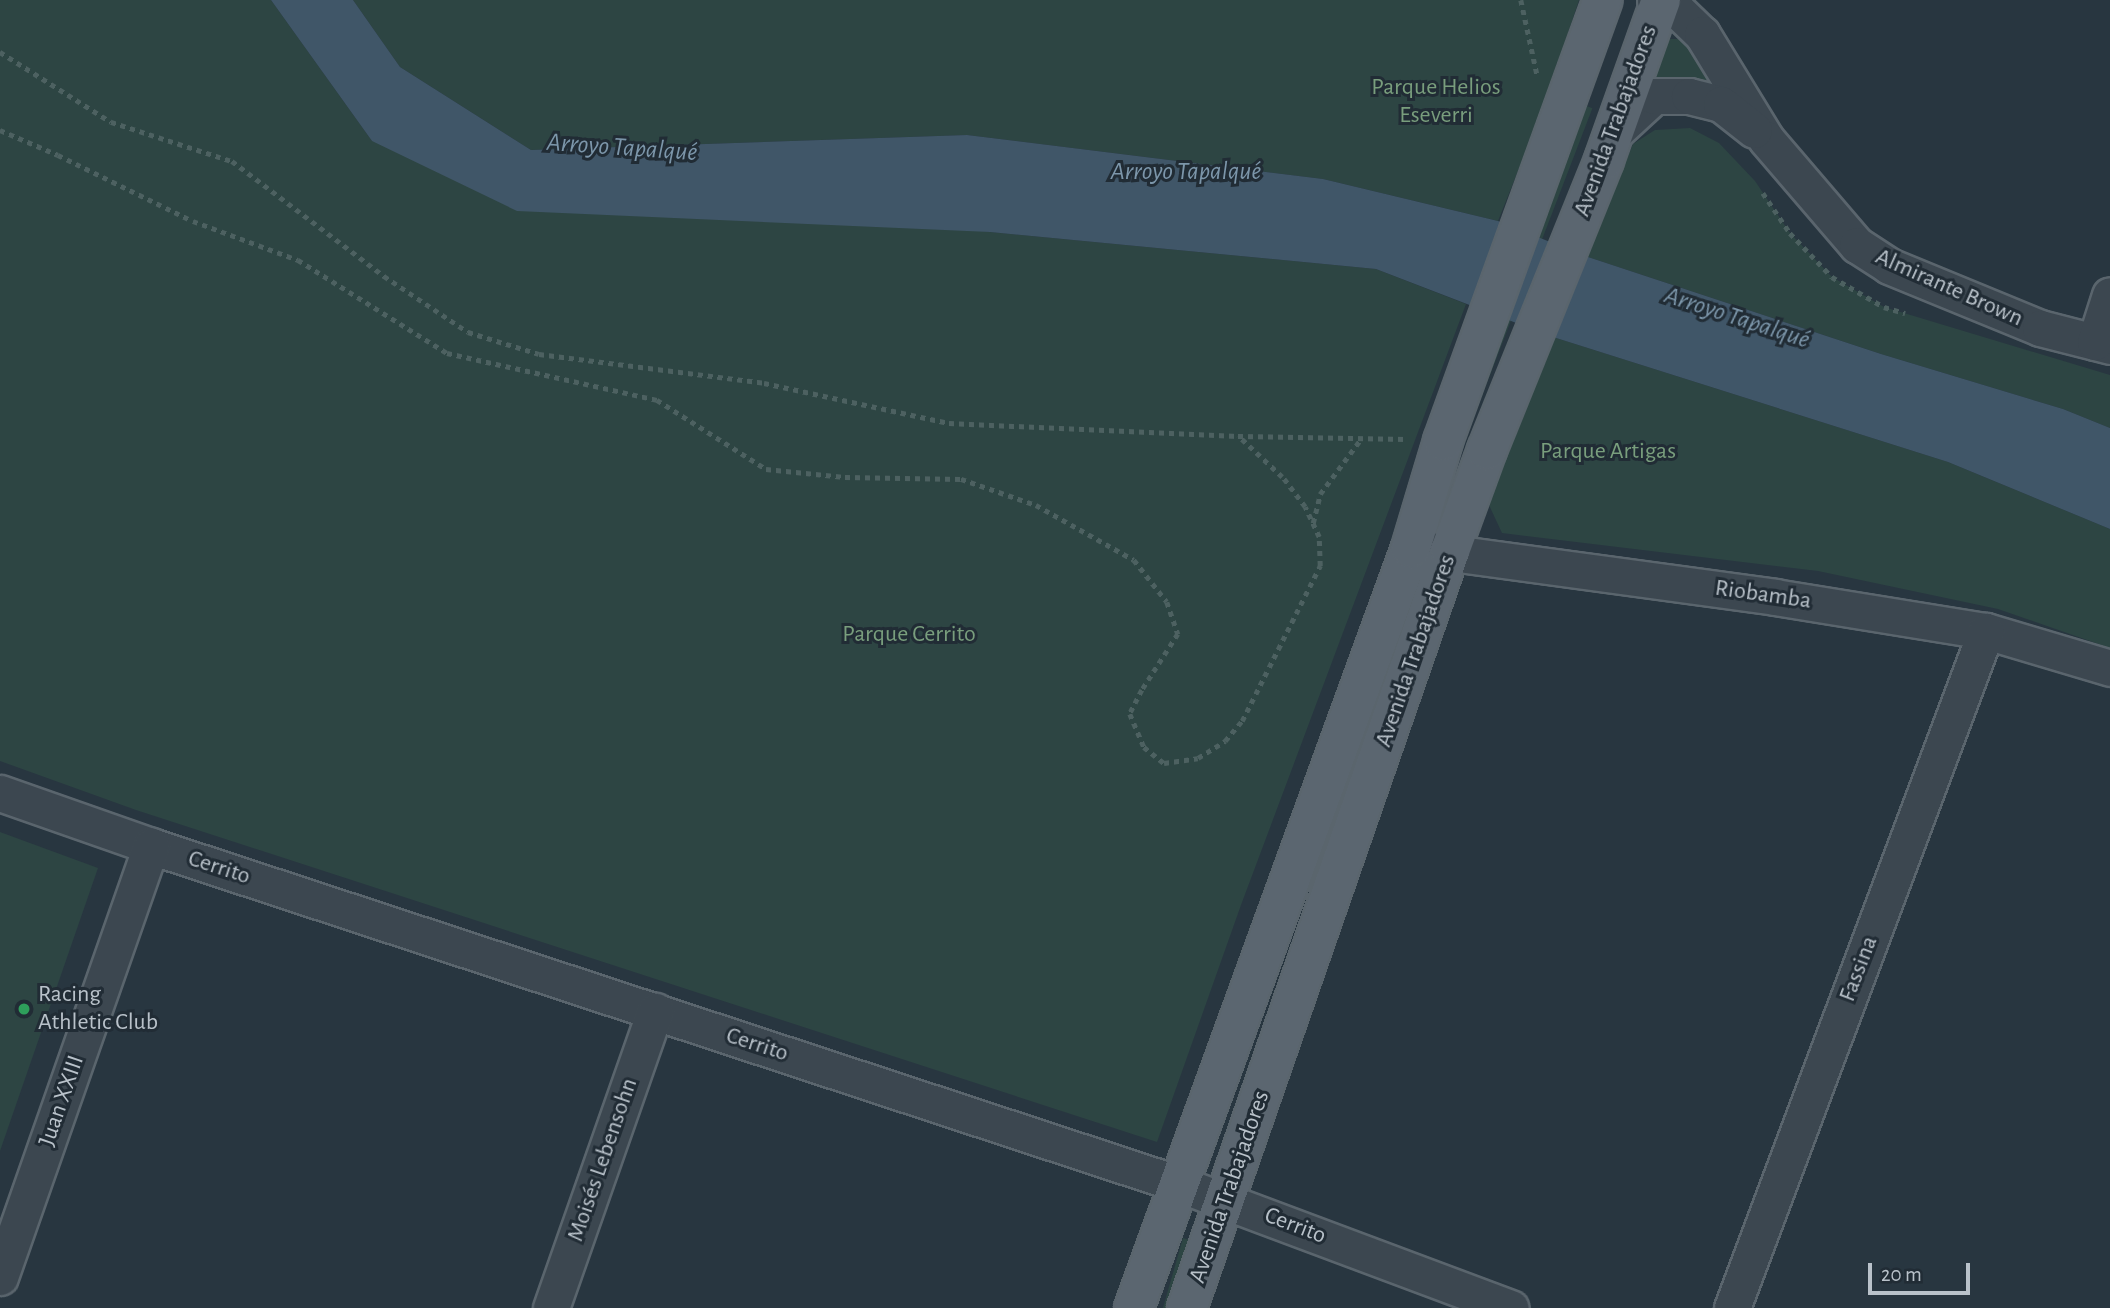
<!DOCTYPE html>
<meta charset="utf-8">
<style>
body{margin:0}
#map{position:relative;width:2110px;height:1308px;overflow:hidden;background:#283640;font-family:"Alegreya Sans",sans-serif}
div>[style]{position:absolute}
.green>*{inset:0;background:#2d4543;transform-origin:0 0}
.water>*{inset:0;background:#405668}
.path>*{height:4.5px;margin-top:-2.25px;transform-origin:0;background:repeating-linear-gradient(90deg,#4d6161 0 5px,transparent 0 10px)}
.roads{filter:drop-shadow(2px 0 #5a656d) drop-shadow(-2px 0 #5a656d) drop-shadow(0 2px #5a656d) drop-shadow(0 -2px #5a656d)}
.minor>*{height:35px;margin:-17.5px;padding:0 17.5px;transform-origin:17.5px;border-radius:17.5px;background:#3c4750}
.major>*{height:38px;margin:-19px;padding:0 19px;transform-origin:19px;border-radius:19px;background:#5b6670}
.dots>*{width:19px;height:19px;translate:-50% -50%;box-sizing:border-box;border:4px solid #212c35;border-radius:50%}
span{translate:-50% -50%;white-space:nowrap;text-align:center;line-height:1.15;-webkit-text-stroke:6px #212c35;paint-order:stroke}
.park-label{font-size:24px;color:#799e7d}
.street-label{font-size:24px;color:#b9c2ca}
.poi-label{font-size:24px;color:#b9c2ca}
.left{translate:0 -50%;text-align:left}
.water-label{font-size:26px;color:#7c96aa;font-style:italic}
.scale{position:absolute;left:1868px;top:1263px;width:102px;height:32px;box-sizing:border-box;border:4px solid #b9c2ca;border-top:0;padding-left:9px;font-size:21px;line-height:24px;white-space:nowrap;color:#b9c2ca;-webkit-text-stroke:5px #212c35;paint-order:stroke}
</style>
<div id="map">
<div class="green">
<div style="clip-path:polygon(0 0,271px 0,372px 141px,990px 232px,1376px 269px,1466px 304px,1241px 905px,1157px 1142px,136px 810px,0 761px)"></div>
<div style="clip-path:polygon(353px 0,1579px 0,1544px 106px,1498px 221px,1323px 179px,967px 135px,531px 150px,400px 67px)"></div>
<div style="clip-path:polygon(1666px 39px,1678px 39px,1691px 47px,1720px 85px,1660px 80px,1652px 74px)"></div>
<div style="left:1584px;top:105px;width:9px;height:423px;rotate:21deg"></div>
<div style="clip-path:polygon(1690px 128px,1719px 143px,1755px 181px,1790px 233px,1832px 277px,1884px 307px,2110px 375px,2110px 428px,2063px 409px,1881px 354px,1585px 256px,1633px 144px,1655px 130px)"></div>
<div style="clip-path:polygon(1553px 337px,1948px 462px,2110px 529px,2110px 648px,1998px 609px,1818px 571px,1502px 533px,1488px 503px)"></div>
<div style="left:1411px;top:588px;width:9px;height:595px;rotate:21deg"></div>
<div style="clip-path:polygon(0 832px,98px 868px,0 1151px)"></div>
<div style="left:1183px;top:1238px;width:7px;height:74px;rotate:16deg"></div>
</div>
<div class="water">
<div style="clip-path:polygon(271px 0,353px 0,400px 67px,531px 150px,967px 135px,1323px 179px,1498px 221px,1585px 256px,1881px 354px,2063px 409px,2110px 428px,2110px 529px,1948px 462px,1553px 337px,1376px 269px,990px 232px,517px 211px,372px 141px)"></div>
</div>
<div class="path">
<div style="left:1521px;top:0;width:76px;rotate:77.8deg"></div>
<div style="left:0;top:52px;width:131px;rotate:32.2deg"></div>
<div style="left:111px;top:122px;width:127px;rotate:17.9deg"></div>
<div style="left:232px;top:161px;width:191px;rotate:37.1deg"></div>
<div style="left:384px;top:276px;width:101px;rotate:33.7deg"></div>
<div style="left:468px;top:332px;width:74px;rotate:17.2deg"></div>
<div style="left:539px;top:354px;width:227px;rotate:7.3deg"></div>
<div style="left:764px;top:383px;width:189px;rotate:12.2deg"></div>
<div style="left:949px;top:423px;width:289px;rotate:2.6deg"></div>
<div style="left:1238px;top:436px;width:168px;rotate:1deg"></div>
<div style="left:0;top:130px;width:63px;rotate:23.3deg"></div>
<div style="left:58px;top:155px;width:150px;rotate:26.1deg"></div>
<div style="left:193px;top:221px;width:112px;rotate:20.4deg"></div>
<div style="left:298px;top:260px;width:176px;rotate:32deg"></div>
<div style="left:447px;top:353px;width:215px;rotate:12.6deg"></div>
<div style="left:657px;top:400px;width:129px;rotate:32.3deg"></div>
<div style="left:766px;top:469px;width:79px;rotate:5.8deg"></div>
<div style="left:845px;top:477px;width:116px;rotate:1deg"></div>
<div style="left:961px;top:479px;width:79px;rotate:19.1deg"></div>
<div style="left:1036px;top:505px;width:112px;rotate:29.3deg"></div>
<div style="left:1134px;top:560px;width:53px;rotate:51.8deg"></div>
<div style="left:1167px;top:602px;width:34px;rotate:71deg"></div>
<div style="left:1178px;top:634px;width:67px;rotate:122.7deg"></div>
<div style="left:1142px;top:690px;width:27px;rotate:117deg"></div>
<div style="left:1130px;top:714px;width:36px;rotate:67deg"></div>
<div style="left:1144px;top:747px;width:26px;rotate:39deg"></div>
<div style="left:1164px;top:763px;width:34px;rotate:-8deg"></div>
<div style="left:1198px;top:758px;width:32px;rotate:-32deg"></div>
<div style="left:1225px;top:741px;width:26px;rotate:-50deg"></div>
<div style="left:1242px;top:721px;width:174px;rotate:-63.3deg"></div>
<div style="left:1320px;top:566px;width:29px;rotate:-92deg"></div>
<div style="left:1319px;top:537px;width:33px;rotate:-115deg"></div>
<div style="left:1305px;top:507px;width:38px;rotate:-127deg"></div>
<div style="left:1282px;top:477px;width:60px;rotate:-137deg"></div>
<div style="left:1763px;top:193px;width:48px;rotate:56deg"></div>
<div style="left:1790px;top:233px;width:61px;rotate:46.3deg"></div>
<div style="left:1832px;top:277px;width:60px;rotate:30deg"></div>
<div style="left:1884px;top:307px;width:22px;rotate:16deg"></div>
<div style="left:1313px;top:523px;width:30px;rotate:-76deg"></div>
<div style="left:1320px;top:494px;width:69px;rotate:-53.3deg"></div>
</div>
<div class="roads">
<div class="minor">
<div style="left:1655px;top:0;width:27px;rotate:27deg"></div>
<div style="left:1679px;top:12px;width:32px;rotate:44deg"></div>
<div style="left:1702px;top:34px;width:123px;rotate:58.6deg"></div>
<div style="left:1766px;top:139px;width:140px;rotate:49.4deg"></div>
<div style="left:1857px;top:245px;width:38px;rotate:33deg"></div>
<div style="left:1889px;top:266px;width:163px;rotate:22.3deg"></div>
<div style="left:2040px;top:328px;width:72px;rotate:14.4deg"></div>
<div style="left:1614px;top:133px;width:54px;rotate:-42.8deg"></div>
<div style="left:1654px;top:96px;width:35px"></div>
<div style="left:1689px;top:96px;width:33px;rotate:14deg"></div>
<div style="left:1721px;top:104px;width:42px;rotate:38.2deg"></div>
<div style="left:2095px;top:342px;width:49px;rotate:-72.3deg"></div>
<div style="left:1422px;top:549px;width:356px;rotate:7.7deg"></div>
<div style="left:1775px;top:597px;width:214px;rotate:9.2deg"></div>
<div style="left:1986px;top:631px;width:129px;rotate:16.6deg"></div>
<div style="left:0;top:793px;width:160px;rotate:19.3deg"></div>
<div style="left:151px;top:846px;width:1082px;rotate:18.2deg"></div>
<div style="left:1179px;top:1184px;width:354px;rotate:20.5deg"></div>
<div style="left:0;top:1277px;width:457px;rotate:-70.7deg"></div>
<div style="left:551px;top:1308px;width:315px;rotate:-70.7deg"></div>
<div style="left:1732px;top:1308px;width:723px;rotate:-69.43deg"></div>
</div>
<div class="major">
<div style="left:1134px;top:1308px;width:809px;rotate:-69.97deg"></div>
<div style="left:1411px;top:548px;width:112px;rotate:-73.3deg"></div>
<div style="left:1443px;top:441px;width:469px;rotate:-70.1deg"></div>
<div style="left:1187px;top:1308px;width:801px;rotate:-70.84deg"></div>
<div style="left:1450px;top:551px;width:108px;rotate:-69.9deg"></div>
<div style="left:1487px;top:450px;width:313px;rotate:-68deg"></div>
<div style="left:1604px;top:160px;width:170px;rotate:-70.4deg"></div>
</div>
</div>
<div class="dots">
<div style="left:24px;top:1009px;background:#2e9e5b"></div>
</div>
<div class="park-label">
<span style="left:1436px;top:102px">Parque Helios<br>Eseverri</span>
<span style="left:1608px;top:452px">Parque Artigas</span>
<span style="left:909px;top:635px">Parque Cerrito</span>
</div>
<div class="street-label">
<span style="left:1616px;top:121px;rotate:-70deg">Avenida Trabajadores</span>
<span style="left:1949px;top:288px;rotate:24deg">Almirante Brown</span>
<span style="left:1763px;top:595px;rotate:8deg">Riobamba</span>
<span style="left:1416px;top:651px;rotate:-71deg">Avenida Trabajadores</span>
<span style="left:219px;top:868px;rotate:18deg">Cerrito</span>
<span style="left:1859px;top:969px;rotate:-69deg">Fassina</span>
<span style="left:757px;top:1045px;rotate:18deg">Cerrito</span>
<span style="left:62px;top:1101px;rotate:-71deg">Juan XXIII</span>
<span style="left:603px;top:1160px;rotate:-71deg">Moisés Lebensohn</span>
<span style="left:1230px;top:1187px;rotate:-71deg">Avenida Trabajadores</span>
<span style="left:1295px;top:1226px;rotate:21deg">Cerrito</span>
</div>
<div class="poi-label">
<span class="left" style="left:38px;top:1009px">Racing<br>Athletic Club</span>
</div>
<div class="water-label">
<span style="left:622px;top:148px;rotate:4deg">Arroyo Tapalqué</span>
<span style="left:1186px;top:172px">Arroyo Tapalqué</span>
<span style="left:1737px;top:318px;rotate:18deg">Arroyo Tapalqué</span>
</div>
<div class="scale">20 m</div>
</div>
